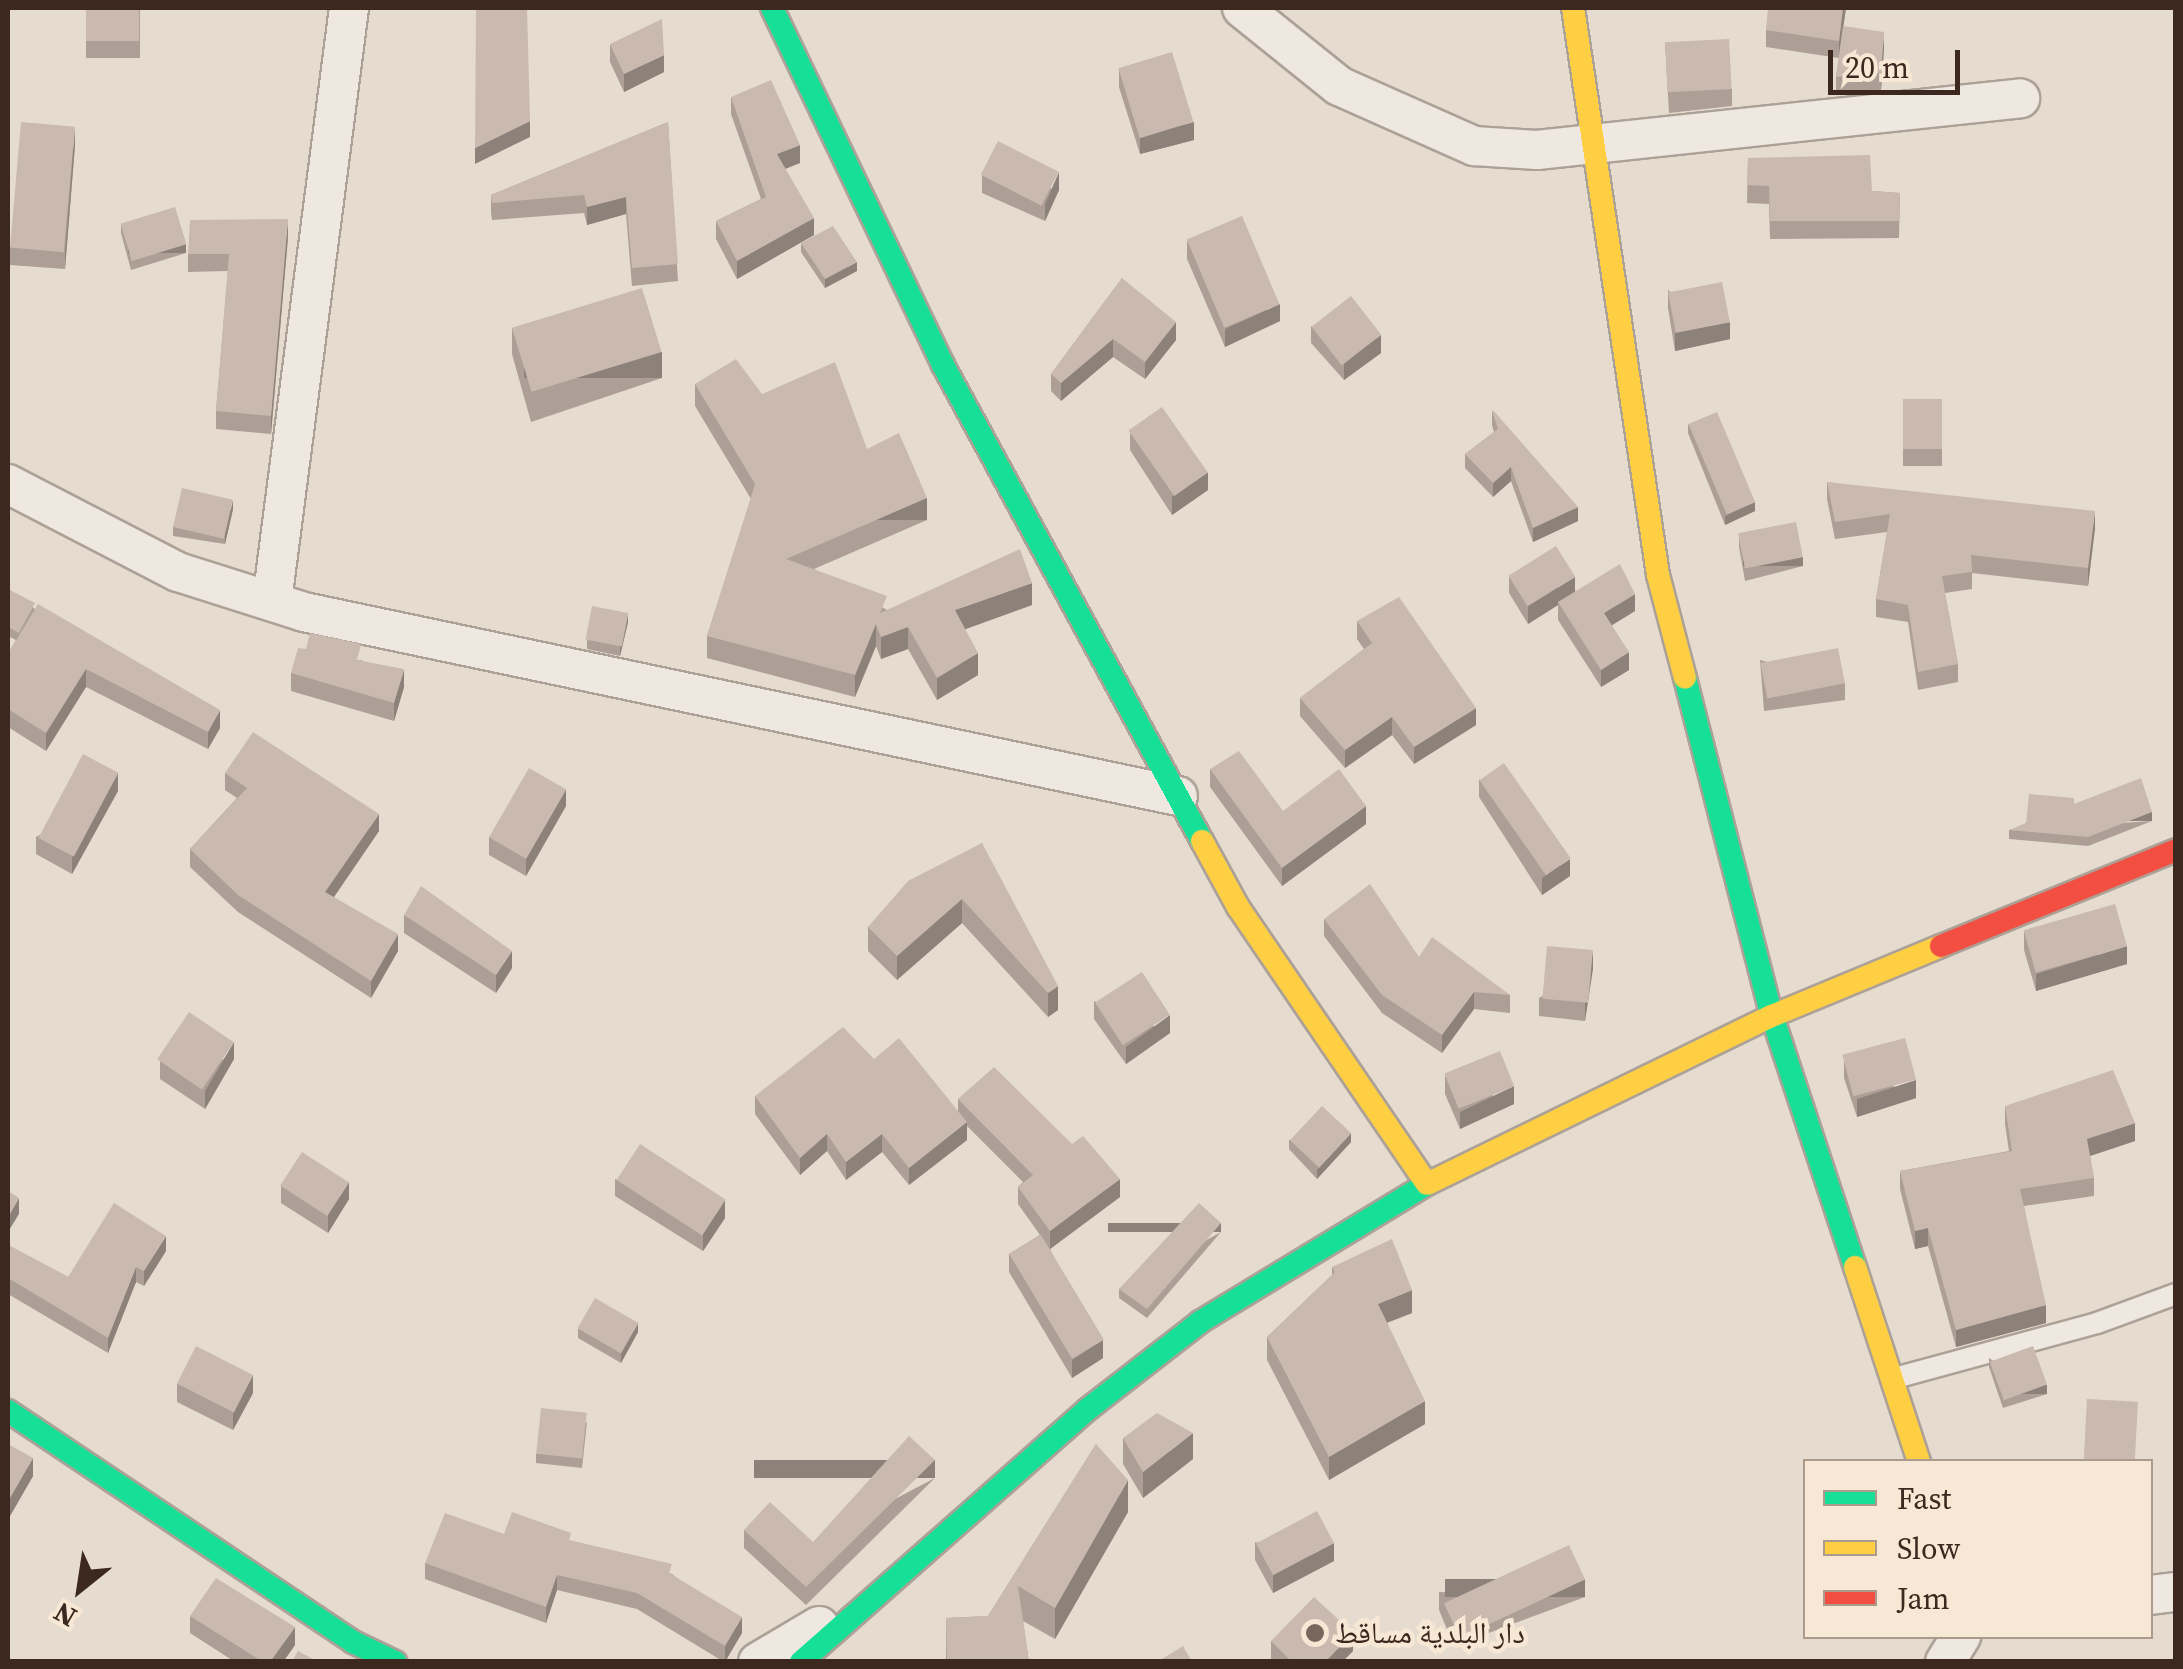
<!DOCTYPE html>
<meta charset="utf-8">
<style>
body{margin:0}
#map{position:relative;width:2183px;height:1669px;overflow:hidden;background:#e6dbcf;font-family:"Source Serif 4","Noto Naskh Arabic",serif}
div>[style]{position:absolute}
.roads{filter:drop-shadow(2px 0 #aca197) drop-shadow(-2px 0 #aca197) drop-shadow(0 2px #aca197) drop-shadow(0 -2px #aca197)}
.lane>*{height:20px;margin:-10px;padding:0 10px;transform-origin:10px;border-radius:10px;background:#eee8e1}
.street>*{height:38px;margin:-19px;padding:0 19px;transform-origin:19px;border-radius:19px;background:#eee8e1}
.fast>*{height:22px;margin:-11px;padding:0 11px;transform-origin:11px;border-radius:11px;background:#16e098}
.slow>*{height:22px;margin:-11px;padding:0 11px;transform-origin:11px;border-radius:11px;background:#ffcf43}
.jam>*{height:22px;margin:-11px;padding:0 11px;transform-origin:11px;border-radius:11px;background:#f24e42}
.wall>*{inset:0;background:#ae9f96;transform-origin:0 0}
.shaded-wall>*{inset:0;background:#8d827a;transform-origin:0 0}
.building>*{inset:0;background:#cab9af;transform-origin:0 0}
.dots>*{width:28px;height:28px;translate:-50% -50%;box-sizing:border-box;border:5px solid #f7e8d5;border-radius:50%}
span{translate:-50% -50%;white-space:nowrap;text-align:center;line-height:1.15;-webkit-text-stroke:9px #f7e8d5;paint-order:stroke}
.poi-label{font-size:30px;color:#3c281f}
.left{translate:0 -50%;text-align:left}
.frame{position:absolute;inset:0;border:10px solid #3c281f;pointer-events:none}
.legend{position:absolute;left:1803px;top:1459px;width:350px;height:180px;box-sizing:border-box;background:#f7e8d5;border:2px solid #ac9b8c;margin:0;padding:12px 18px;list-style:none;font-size:30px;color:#3c281f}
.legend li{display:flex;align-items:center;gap:20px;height:50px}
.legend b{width:50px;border:2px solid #ac9b8c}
.north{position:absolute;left:30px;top:1539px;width:100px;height:100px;-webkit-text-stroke:8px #f7e8d5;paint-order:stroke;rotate:210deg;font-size:28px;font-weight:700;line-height:40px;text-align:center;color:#3c281f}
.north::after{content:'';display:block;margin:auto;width:35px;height:45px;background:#3c281f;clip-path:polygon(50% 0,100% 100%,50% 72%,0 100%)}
.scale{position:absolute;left:1828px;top:50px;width:132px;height:45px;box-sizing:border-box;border:5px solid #3c281f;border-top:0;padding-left:12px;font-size:30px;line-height:35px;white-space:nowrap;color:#3c281f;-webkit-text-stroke:8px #f7e8d5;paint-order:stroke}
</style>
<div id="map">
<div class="roads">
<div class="lane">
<div style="left:1895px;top:1378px;width:209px;rotate:-15.2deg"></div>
<div style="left:2097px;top:1323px;width:84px;rotate:-20.2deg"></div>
</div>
<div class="street">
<div style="left:1242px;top:8px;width:124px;rotate:38.8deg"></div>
<div style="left:1339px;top:86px;width:148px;rotate:24deg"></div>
<div style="left:1474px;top:146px;width:63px;rotate:3.6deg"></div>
<div style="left:1537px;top:150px;width:486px;rotate:-6.1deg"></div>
<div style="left:8px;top:484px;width:191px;rotate:27.4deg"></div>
<div style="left:178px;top:572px;width:132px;rotate:17.6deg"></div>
<div style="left:304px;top:612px;width:893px;rotate:11.89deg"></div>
<div style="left:272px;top:601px;width:598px;rotate:-82.6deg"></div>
<div style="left:2150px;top:1595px;width:26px;rotate:-7deg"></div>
<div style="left:758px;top:1662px;width:71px;rotate:-30.5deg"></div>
<div style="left:1945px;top:1662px;width:31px;rotate:-58deg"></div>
</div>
<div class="fast">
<div style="left:772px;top:8px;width:396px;rotate:64.4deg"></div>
<div style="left:943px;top:365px;width:542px;rotate:61.45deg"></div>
<div style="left:1685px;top:678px;width:349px;rotate:75.6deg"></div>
<div style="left:1772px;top:1016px;width:264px;rotate:71.7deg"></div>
<div style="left:8px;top:1411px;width:415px;rotate:33.8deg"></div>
<div style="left:353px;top:1642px;width:47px;rotate:25.5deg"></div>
<div style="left:801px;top:1662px;width:383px;rotate:-41.4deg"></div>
<div style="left:1088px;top:1409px;width:142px;rotate:-37.8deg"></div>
<div style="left:1200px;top:1322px;width:268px;rotate:-31.3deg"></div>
</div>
<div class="slow">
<div style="left:1573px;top:8px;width:573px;rotate:81.47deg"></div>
<div style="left:1658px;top:575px;width:106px;rotate:75.3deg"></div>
<div style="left:1202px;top:841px;width:75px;rotate:61.4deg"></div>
<div style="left:1238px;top:907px;width:335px;rotate:55.7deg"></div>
<div style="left:1429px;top:1183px;width:381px;rotate:-26deg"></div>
<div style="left:1772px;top:1016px;width:183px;rotate:-22.5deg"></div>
<div style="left:1855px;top:1267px;width:205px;rotate:71.8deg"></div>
</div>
<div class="jam">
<div style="left:1941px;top:946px;width:254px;rotate:-22.2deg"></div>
</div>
</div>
<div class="wall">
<div style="left:86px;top:8px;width:54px;height:50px"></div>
<div style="clip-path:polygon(1846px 8px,1843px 26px,1884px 49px,1881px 90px,1836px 95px,1836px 77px,1839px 58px,1766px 47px,1766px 30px)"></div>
<div style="clip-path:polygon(1665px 42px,1732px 89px,1732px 106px,1669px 113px)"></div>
<div style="clip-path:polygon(610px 44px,664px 72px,624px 92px,610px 62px)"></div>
<div style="clip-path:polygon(1119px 69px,1194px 140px,1140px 154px,1119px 87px)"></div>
<div style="clip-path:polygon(731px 97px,800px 163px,785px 169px,814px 235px,737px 279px,716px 239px,716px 221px,761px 199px,731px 114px)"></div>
<div style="clip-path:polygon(668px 122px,678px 281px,632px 286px,626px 214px,587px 225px,584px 213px,492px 220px,491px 213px,491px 195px)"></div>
<div style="clip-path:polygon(75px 145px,65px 269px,10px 265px,10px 248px)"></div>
<div style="clip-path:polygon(1748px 158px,1872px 191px,1900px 193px,1899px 238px,1770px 239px,1769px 204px,1747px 203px)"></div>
<div style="clip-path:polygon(982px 175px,1059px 190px,1045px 221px,982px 193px)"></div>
<div style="clip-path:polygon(121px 224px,186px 253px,131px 270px,121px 233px)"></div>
<div style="clip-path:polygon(288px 237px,271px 434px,216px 429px,216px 411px,228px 271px,188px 272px,188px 254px)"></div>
<div style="clip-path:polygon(1187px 241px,1280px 321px,1225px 347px,1187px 259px)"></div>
<div style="clip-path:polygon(801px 243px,857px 271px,825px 288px,801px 252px)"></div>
<div style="clip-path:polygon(1122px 278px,1176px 340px,1145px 379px,1113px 357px,1061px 401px,1051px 391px,1051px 374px)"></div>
<div style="clip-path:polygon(1668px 290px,1730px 339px,1675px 351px,1668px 308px)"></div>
<div style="clip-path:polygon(1311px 326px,1381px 353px,1344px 380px,1311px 343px)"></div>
<div style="clip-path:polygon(512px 328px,662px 378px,531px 422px,512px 354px)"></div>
<div style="clip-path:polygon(695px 384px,762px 394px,867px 449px,927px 520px,814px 569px,887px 610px,1032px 605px,965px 629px,978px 675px,937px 700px,908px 649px,881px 659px,876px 646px,855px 697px,707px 658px,707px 636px,751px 499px,695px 406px)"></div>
<div style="left:1903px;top:399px;width:39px;height:67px"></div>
<div style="clip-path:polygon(1492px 411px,1578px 521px,1533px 542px,1511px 481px,1493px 497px,1465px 468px,1465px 454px,1494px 432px,1492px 425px)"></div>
<div style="clip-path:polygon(1688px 424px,1755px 511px,1725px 525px,1688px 433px)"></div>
<div style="clip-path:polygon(1130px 432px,1208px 490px,1172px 515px,1130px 450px)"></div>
<div style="clip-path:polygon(1827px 482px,2095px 528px,2088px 586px,1972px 573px,1972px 589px,1945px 593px,1958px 664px,1958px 682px,1918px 690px,1908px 622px,1876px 617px,1876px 599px,1887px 532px,1835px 539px,1827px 499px)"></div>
<div style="clip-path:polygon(233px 509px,225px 544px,173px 536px,173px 527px)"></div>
<div style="clip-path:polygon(1739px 538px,1803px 566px,1745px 581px,1739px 547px)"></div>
<div style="clip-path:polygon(1509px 576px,1575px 591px,1635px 611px,1612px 625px,1629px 670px,1601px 687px,1558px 620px,1558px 605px,1528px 624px,1509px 593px)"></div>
<div style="clip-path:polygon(8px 589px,35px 609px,220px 728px,208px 749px,86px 687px,46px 751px,8px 727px,8px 654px,16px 640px,8px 636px)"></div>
<div style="clip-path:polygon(1357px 621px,1476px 725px,1414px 764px,1392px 735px,1345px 768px,1300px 716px,1300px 698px,1364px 649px,1357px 639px)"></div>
<div style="clip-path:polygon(628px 622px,620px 656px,587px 649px,587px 640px)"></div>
<div style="clip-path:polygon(361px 660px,404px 687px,394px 721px,291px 691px,291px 673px)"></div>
<div style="clip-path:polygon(1760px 660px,1845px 683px,1845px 700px,1764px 711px)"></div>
<div style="clip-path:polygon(1210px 769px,1283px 811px,1366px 824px,1282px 886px,1210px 787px)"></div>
<div style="clip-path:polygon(225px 773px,379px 831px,334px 897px,398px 951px,371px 998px,238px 912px,190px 867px,190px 849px,237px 798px,225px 790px)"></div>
<div style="clip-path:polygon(1479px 779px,1570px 876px,1542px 895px,1479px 797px)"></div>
<div style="clip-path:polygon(118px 791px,72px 874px,36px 854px,36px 837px)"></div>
<div style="clip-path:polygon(566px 806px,526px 876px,489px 855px,489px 837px)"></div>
<div style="clip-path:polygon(2152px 821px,2088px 846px,2009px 839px,2009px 830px)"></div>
<div style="clip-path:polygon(982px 843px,1058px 1010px,1048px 1017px,962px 923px,897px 980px,868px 951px,868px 927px)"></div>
<div style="clip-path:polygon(404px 915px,512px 968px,496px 993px,404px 933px)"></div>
<div style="clip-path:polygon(1324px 919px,1510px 995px,1510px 1013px,1474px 1009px,1442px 1053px,1382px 1013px,1324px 936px)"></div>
<div style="clip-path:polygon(2024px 932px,2127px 964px,2036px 991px,2024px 950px)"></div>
<div style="clip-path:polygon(1593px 968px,1585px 1021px,1539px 1016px,1539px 998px)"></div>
<div style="clip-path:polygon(1094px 1001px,1170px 1033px,1126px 1064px,1094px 1019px)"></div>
<div style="clip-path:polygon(234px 1059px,205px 1109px,160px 1079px,160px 1061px)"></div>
<div style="clip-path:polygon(874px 1059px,958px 1111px,958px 1099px,1120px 1197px,1050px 1249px,1103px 1358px,1072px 1378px,1009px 1272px,1009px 1254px,1040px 1235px,1018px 1204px,1018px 1187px,1023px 1182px,967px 1126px,967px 1140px,909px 1185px,882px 1152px,846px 1180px,827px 1151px,800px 1175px,755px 1114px,755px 1096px)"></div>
<div style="clip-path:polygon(1844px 1060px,1916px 1098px,1857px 1117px,1844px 1078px)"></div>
<div style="clip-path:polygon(1445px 1076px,1514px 1104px,1460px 1129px,1445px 1094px)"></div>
<div style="clip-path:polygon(2005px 1106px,2135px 1141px,2090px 1156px,2094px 1178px,2094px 1196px,2024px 1206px,2046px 1323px,1956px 1347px,1928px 1246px,1915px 1249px,1900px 1189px,1900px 1171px,2009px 1151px,2005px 1124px)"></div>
<div style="clip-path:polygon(1289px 1140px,1351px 1142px,1317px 1179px,1289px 1149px)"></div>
<div style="clip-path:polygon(615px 1179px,725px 1218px,703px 1251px,615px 1196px)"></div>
<div style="clip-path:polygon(281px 1186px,349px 1199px,328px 1233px,281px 1203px)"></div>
<div style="clip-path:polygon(1221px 1232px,1147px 1318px,1119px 1298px,1119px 1289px)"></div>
<div style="clip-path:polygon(8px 1245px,68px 1277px,166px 1251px,144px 1286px,136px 1282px,108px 1353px,8px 1294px)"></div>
<div style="clip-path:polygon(1332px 1267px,1412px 1313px,1387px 1323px,1425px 1424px,1329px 1480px,1267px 1360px,1267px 1337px,1332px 1275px)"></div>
<div style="clip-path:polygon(578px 1329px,638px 1332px,621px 1363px,578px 1338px)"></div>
<div style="clip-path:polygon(1989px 1358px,2047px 1394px,2003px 1408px,1989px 1367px)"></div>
<div style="clip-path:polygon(177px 1384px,253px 1393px,233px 1430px,177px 1402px)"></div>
<div style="clip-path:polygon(587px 1422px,582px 1468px,536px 1463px,536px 1454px)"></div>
<div style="clip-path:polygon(1123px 1438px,1193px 1459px,1143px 1498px,1123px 1464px)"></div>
<div style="clip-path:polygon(8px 1444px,33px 1476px,10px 1516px,8px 1514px)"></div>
<div style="clip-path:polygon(1096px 1444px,1128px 1512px,1055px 1639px,1023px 1621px,1029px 1662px,946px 1662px,946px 1618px,988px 1616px)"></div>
<div style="clip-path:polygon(935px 1478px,806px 1605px,744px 1548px,744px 1530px,813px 1542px)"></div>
<div style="clip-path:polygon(504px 1534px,571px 1541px,672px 1574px,742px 1633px,724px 1662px,637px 1609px,557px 1590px,546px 1623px,425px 1579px,425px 1563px)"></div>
<div style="clip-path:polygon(1255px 1542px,1334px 1561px,1273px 1593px,1255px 1560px)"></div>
<div style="clip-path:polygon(1439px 1592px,1585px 1597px,1454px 1646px,1439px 1610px)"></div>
<div style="clip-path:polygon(190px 1616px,295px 1645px,283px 1662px,235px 1662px,190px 1633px)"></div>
<div style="clip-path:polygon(1271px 1641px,1353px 1651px,1342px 1662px,1274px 1662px,1271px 1659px)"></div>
</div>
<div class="shaded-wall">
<div style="clip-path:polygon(1843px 8px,1846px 8px,1839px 58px,1839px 41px)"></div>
<div style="clip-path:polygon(1884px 32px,1884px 49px,1881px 90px,1881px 73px)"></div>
<div style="clip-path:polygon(664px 55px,664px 72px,624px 92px,624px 74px)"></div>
<div style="clip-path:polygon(530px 121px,530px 137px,475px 164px,475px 148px)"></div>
<div style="clip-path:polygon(1194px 122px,1194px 140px,1140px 154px,1140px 136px)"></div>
<div style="clip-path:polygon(75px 127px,75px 145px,65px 269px,65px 252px)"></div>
<div style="clip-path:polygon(800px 145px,800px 163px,777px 172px,777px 154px)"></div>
<div style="clip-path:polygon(1059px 172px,1059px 190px,1045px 221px,1045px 204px)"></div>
<div style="clip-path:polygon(626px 197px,626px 214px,587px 225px,587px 207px)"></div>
<div style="clip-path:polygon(814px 218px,814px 235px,737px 279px,737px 261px)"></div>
<div style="clip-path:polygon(288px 219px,288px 237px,271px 434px,271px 416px)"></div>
<div style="left:186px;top:244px;width:9px;height:58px;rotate:90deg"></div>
<div style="clip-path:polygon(857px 262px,857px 271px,825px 288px,825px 279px)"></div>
<div style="clip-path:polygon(1280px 304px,1280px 321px,1225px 347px,1225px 329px)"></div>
<div style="clip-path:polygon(1176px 322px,1176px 340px,1145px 379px,1145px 362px)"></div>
<div style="clip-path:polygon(1730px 322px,1730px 339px,1675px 351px,1675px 333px)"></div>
<div style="clip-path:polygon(1381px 335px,1381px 353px,1344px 380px,1344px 362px)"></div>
<div style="clip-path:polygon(1113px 339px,1113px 357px,1061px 401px,1061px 383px)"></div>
<div style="left:662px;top:352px;width:26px;height:138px;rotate:90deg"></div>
<div style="clip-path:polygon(1511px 467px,1511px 481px,1493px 497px,1493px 483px)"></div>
<div style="clip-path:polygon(1208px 472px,1208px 490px,1172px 515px,1172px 497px)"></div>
<div style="left:927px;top:498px;width:22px;height:154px;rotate:90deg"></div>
<div style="clip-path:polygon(233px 500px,233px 509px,225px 544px,225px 535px)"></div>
<div style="clip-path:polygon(1755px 502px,1755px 511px,1725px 525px,1725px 516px)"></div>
<div style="clip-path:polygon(1578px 507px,1578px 521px,1533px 542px,1533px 528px)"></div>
<div style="clip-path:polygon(2095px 511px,2095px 528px,2088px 586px,2088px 568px)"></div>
<div style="left:1803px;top:557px;width:9px;height:60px;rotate:90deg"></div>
<div style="clip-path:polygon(1575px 577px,1575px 594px,1558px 602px,1558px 605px,1528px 624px,1528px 606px)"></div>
<div style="clip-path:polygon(1032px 583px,1032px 605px,955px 633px,955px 610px)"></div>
<div style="clip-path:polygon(1635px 594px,1635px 611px,1604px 630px,1604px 613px)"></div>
<div style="clip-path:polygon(628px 613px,628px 622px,620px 656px,620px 647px)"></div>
<div style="clip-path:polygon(876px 624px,876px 646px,855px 697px,855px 675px)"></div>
<div style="clip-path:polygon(908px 627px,908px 649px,881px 659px,881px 637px)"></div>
<div style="clip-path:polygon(1629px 652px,1629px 670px,1601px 687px,1601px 670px)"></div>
<div style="clip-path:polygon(978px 653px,978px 675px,937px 700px,937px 678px)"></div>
<div style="clip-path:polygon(86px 669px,86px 687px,46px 751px,46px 733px)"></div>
<div style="clip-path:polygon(404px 669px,404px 687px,394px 721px,394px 703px)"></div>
<div style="clip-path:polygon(1476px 708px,1476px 725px,1414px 764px,1414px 747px)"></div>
<div style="clip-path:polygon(220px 710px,220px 728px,208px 749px,208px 732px)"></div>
<div style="clip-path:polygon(1392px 717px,1392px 735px,1345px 768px,1345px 750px)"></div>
<div style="clip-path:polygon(118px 773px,118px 791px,72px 874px,72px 856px)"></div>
<div style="clip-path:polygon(566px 789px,566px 806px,526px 876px,526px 858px)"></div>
<div style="clip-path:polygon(1366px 806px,1366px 824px,1282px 886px,1282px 868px)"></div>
<div style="left:2152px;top:812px;width:9px;height:69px;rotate:90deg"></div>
<div style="clip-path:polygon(379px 814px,379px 831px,325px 910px,325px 892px)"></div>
<div style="clip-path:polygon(1570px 859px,1570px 876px,1542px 895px,1542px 878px)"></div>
<div style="clip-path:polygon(962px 899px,962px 923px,897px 980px,897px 956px)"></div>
<div style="clip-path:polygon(398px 934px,398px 951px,371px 998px,371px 981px)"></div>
<div style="clip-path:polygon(2127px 946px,2127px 964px,2036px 991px,2036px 974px)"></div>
<div style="clip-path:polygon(1593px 950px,1593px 968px,1585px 1021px,1585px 1003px)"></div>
<div style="clip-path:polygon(512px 951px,512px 968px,496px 993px,496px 975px)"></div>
<div style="clip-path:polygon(1058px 986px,1058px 1010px,1048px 1017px,1048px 993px)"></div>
<div style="clip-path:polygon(1474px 992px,1474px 1009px,1442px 1053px,1442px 1035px)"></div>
<div style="clip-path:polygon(1170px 1015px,1170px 1033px,1126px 1064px,1126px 1047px)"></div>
<div style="clip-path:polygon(234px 1042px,234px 1059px,205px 1109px,205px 1091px)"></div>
<div style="clip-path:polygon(1916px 1080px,1916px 1098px,1857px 1117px,1857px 1099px)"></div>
<div style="clip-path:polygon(1514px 1086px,1514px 1104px,1460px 1129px,1460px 1112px)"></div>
<div style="clip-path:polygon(967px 1122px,967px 1140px,909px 1185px,909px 1168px)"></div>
<div style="clip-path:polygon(2135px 1123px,2135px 1141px,2087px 1157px,2087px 1139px)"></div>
<div style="clip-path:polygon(1351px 1133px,1351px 1142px,1317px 1179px,1317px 1170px)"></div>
<div style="clip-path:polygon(827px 1134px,827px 1151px,800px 1175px,800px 1158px)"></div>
<div style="clip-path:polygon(882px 1134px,882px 1152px,846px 1180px,846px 1162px)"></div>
<div style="clip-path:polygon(1120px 1179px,1120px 1197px,1050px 1249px,1050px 1231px)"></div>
<div style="clip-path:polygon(349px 1182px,349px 1199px,328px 1233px,328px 1215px)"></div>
<div style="clip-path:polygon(19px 1198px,19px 1214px,8px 1232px,8px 1217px)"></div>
<div style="clip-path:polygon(725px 1200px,725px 1218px,703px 1251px,703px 1234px)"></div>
<div style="left:1221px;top:1223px;width:9px;height:113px;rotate:90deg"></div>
<div style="clip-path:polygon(1928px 1228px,1928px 1246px,1915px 1249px,1915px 1231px)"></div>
<div style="clip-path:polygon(166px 1236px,166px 1251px,144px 1286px,144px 1271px)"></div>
<div style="clip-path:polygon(136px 1267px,136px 1282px,108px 1353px,108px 1338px)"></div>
<div style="clip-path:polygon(1412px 1290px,1412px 1313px,1378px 1326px,1378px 1304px)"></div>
<div style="clip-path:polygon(2046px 1305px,2046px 1323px,1956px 1347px,1956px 1330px)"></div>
<div style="clip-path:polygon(638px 1323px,638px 1332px,621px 1363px,621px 1354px)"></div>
<div style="clip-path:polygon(1103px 1340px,1103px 1358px,1072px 1378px,1072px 1360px)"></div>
<div style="clip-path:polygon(253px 1375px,253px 1393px,233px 1430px,233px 1413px)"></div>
<div style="left:2047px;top:1385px;width:9px;height:46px;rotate:90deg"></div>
<div style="clip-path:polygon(1425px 1401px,1425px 1424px,1329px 1480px,1329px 1457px)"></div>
<div style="clip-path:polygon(1193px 1433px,1193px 1459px,1143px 1498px,1143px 1472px)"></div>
<div style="clip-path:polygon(33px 1458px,33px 1476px,10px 1516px,10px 1498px)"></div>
<div style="left:935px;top:1460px;width:18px;height:181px;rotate:90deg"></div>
<div style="clip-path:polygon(1128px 1480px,1128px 1512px,1055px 1639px,1055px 1608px)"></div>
<div style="clip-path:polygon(1334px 1543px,1334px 1561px,1273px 1593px,1273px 1575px)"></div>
<div style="clip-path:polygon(557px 1575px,557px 1590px,546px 1623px,546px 1607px)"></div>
<div style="left:1585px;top:1579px;width:18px;height:140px;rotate:90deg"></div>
<div style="clip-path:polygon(742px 1617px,742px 1633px,725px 1662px,725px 1646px)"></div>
<div style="clip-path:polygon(295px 1627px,295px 1645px,283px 1662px,270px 1662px)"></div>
<div style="clip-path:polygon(1353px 1633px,1353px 1651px,1342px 1662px,1325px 1662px)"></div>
</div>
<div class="building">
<div style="left:86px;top:8px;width:53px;height:33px"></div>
<div style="clip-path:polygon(476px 8px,527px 8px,530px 121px,475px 148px)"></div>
<div style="clip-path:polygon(1768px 8px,1843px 8px,1839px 41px,1766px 30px)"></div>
<div style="clip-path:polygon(662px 19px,664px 55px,624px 74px,610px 44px)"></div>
<div style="clip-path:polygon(1843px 26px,1884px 32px,1881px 73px,1836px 77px)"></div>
<div style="left:1729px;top:39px;width:50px;height:64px;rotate:87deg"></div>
<div style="left:1172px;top:52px;width:73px;height:56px;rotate:73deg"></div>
<div style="clip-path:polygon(771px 80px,800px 145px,777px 154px,814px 218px,737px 261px,716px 221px,766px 197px,731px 97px)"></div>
<div style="left:21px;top:122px;width:54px;height:126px;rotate:5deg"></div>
<div style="clip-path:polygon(668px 122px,678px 264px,632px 268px,626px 197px,587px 207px,584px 195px,492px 203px,491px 195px)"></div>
<div style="left:998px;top:141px;width:68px;height:38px;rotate:27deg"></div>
<div style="clip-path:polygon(1870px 155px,1872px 191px,1900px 193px,1899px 221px,1770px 221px,1769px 186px,1747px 185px,1748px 158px)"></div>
<div style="left:175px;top:207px;width:39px;height:57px;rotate:73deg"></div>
<div style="left:1242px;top:216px;width:96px;height:60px;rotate:67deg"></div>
<div style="clip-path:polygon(288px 219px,271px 416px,216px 411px,229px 254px,188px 254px,190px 220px)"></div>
<div style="clip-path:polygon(833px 226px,857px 262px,825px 279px,801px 243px)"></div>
<div style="clip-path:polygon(1122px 278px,1176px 322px,1145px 362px,1113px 339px,1061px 383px,1051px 374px)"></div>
<div style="left:1722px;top:282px;width:41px;height:55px;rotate:79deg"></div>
<div style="left:642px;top:288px;width:67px;height:136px;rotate:73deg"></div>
<div style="left:1351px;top:296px;width:49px;height:50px;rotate:52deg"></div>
<div style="clip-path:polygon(736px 359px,762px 394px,835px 362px,867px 449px,899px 433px,927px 498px,786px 559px,887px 596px,880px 613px,1020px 549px,1032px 583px,955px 610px,978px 653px,937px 678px,908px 627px,881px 637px,876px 624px,855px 675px,707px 636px,755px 484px,695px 384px)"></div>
<div style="left:1903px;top:399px;width:39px;height:50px"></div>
<div style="left:1162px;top:407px;width:80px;height:41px;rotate:55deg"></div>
<div style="clip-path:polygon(1493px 410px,1578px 507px,1533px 528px,1511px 467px,1493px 483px,1465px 454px,1498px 429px,1492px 411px)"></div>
<div style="left:1717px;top:412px;width:98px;height:31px;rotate:67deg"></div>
<div style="clip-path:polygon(1827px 482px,2095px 511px,2088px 568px,1971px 555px,1972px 572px,1942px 576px,1958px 664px,1918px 672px,1908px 605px,1876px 599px,1890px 514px,1835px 522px)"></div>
<div style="left:182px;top:488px;width:52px;height:40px;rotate:13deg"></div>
<div style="left:1796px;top:522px;width:36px;height:59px;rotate:79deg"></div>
<div style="left:1556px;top:546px;width:36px;height:56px;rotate:58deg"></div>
<div style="clip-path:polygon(1620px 564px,1635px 594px,1604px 613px,1629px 652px,1601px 670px,1558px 602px)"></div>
<div style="clip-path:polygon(8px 589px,35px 603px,19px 633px,8px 627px)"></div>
<div style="clip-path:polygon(1399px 597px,1476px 708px,1414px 747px,1392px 717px,1345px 750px,1300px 698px,1372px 643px,1357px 621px)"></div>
<div style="clip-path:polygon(38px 604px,220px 710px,208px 732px,86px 669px,46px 733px,8px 709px,8px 654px)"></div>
<div style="left:592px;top:606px;width:37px;height:34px;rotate:11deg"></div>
<div style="clip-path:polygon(310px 633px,361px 644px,357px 660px,404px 669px,394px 703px,291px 673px,298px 648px,306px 649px)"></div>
<div style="left:1838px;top:648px;width:36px;height:79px;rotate:79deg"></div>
<div style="clip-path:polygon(253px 732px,379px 814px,325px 892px,398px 934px,371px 981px,238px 895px,190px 849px,247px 788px,225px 773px)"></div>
<div style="clip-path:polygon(1239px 751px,1283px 811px,1339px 769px,1366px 806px,1282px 868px,1210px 769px)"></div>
<div style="left:83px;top:754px;width:40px;height:95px;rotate:28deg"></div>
<div style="left:1504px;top:763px;width:116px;height:30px;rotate:55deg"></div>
<div style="left:529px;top:768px;width:43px;height:80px;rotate:30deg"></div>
<div style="clip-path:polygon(2141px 778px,2152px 812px,2088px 837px,2009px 830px,2026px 823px,2029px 794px,2074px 798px,2074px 804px)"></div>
<div style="clip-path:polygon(982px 843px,1058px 986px,1048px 993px,962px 899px,897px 956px,868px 927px,908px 881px)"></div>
<div style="clip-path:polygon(1370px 884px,1419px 957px,1432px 937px,1510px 995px,1474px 992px,1442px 1035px,1382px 995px,1324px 919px)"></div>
<div style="clip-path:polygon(421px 886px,512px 951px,496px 975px,404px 915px)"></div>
<div style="left:2115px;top:904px;width:44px;height:95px;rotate:74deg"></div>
<div style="left:1547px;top:946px;width:46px;height:53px;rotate:5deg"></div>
<div style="left:1142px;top:972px;width:51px;height:56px;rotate:57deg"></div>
<div style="left:189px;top:1012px;width:54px;height:57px;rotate:34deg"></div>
<div style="clip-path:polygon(843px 1027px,874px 1059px,899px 1038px,967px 1122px,909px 1168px,882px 1134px,846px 1162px,827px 1134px,800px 1158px,755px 1096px)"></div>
<div style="left:1905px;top:1038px;width:43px;height:65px;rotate:75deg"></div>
<div style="left:1500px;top:1051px;width:38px;height:60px;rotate:68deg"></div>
<div style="clip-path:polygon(994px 1067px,1072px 1144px,1083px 1136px,1120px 1179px,1050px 1231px,1018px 1187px,1033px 1175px,958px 1099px)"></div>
<div style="clip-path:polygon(2113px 1070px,2135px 1123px,2087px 1139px,2094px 1178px,2020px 1189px,2046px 1305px,1956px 1330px,1928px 1228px,1915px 1231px,1900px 1171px,2012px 1151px,2005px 1106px)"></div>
<div style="left:1322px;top:1106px;width:40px;height:47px;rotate:43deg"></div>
<div style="left:640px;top:1144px;width:102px;height:43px;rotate:33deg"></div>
<div style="left:302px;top:1152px;width:56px;height:40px;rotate:33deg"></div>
<div style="clip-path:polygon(8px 1191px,19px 1198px,8px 1217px)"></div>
<div style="clip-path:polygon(114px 1203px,166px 1236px,144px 1271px,136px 1267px,108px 1338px,8px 1278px,8px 1245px,68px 1277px)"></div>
<div style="clip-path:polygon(1199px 1203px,1221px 1223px,1147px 1309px,1119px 1289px)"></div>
<div style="left:1041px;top:1235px;width:122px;height:37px;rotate:59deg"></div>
<div style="clip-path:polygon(1392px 1239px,1412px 1290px,1378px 1304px,1425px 1401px,1329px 1457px,1267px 1337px,1335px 1272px,1332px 1267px)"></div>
<div style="left:595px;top:1298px;width:50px;height:35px;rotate:30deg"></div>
<div style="left:196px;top:1346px;width:64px;height:42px;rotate:27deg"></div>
<div style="left:2033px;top:1346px;width:41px;height:46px;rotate:70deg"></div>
<div style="left:2087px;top:1399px;width:51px;height:63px;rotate:3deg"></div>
<div style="left:541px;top:1408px;width:46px;height:46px;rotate:6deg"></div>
<div style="clip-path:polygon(1157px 1413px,1193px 1433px,1143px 1472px,1123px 1438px)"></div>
<div style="clip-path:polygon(909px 1436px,935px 1460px,806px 1587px,744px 1530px,770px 1502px,813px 1542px)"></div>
<div style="clip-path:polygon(8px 1444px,33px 1458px,10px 1498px,8px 1497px)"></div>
<div style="clip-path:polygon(1096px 1444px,1128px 1480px,1055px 1608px,1018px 1586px,1029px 1662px,947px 1662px,946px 1618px,988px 1616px)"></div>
<div style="left:1317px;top:1511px;width:36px;height:69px;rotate:62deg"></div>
<div style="clip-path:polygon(512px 1512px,571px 1533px,569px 1540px,672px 1564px,669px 1573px,742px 1617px,725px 1646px,637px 1593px,557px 1575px,546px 1607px,425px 1563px,445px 1513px,504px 1534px)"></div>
<div style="left:1569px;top:1545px;width:38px;height:138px;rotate:65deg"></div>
<div style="clip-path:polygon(216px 1578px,295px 1627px,270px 1662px,263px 1662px,190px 1616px)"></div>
<div style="clip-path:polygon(1314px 1597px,1353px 1633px,1325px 1662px,1292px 1662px,1271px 1641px)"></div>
<div style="clip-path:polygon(1183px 1646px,1192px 1662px,1157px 1662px)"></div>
<div style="clip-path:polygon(298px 1651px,318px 1662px,292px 1662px)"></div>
</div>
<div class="dots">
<div style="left:1315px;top:1633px;background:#78675d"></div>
</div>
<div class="poi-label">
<span class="left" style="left:1335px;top:1633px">دار البلدية مساقط</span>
</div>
<div class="frame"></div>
<ul class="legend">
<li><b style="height:12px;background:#16e098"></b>Fast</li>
<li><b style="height:12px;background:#ffcf43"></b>Slow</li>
<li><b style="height:12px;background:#f24e42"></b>Jam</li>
</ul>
<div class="north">N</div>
<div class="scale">20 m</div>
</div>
